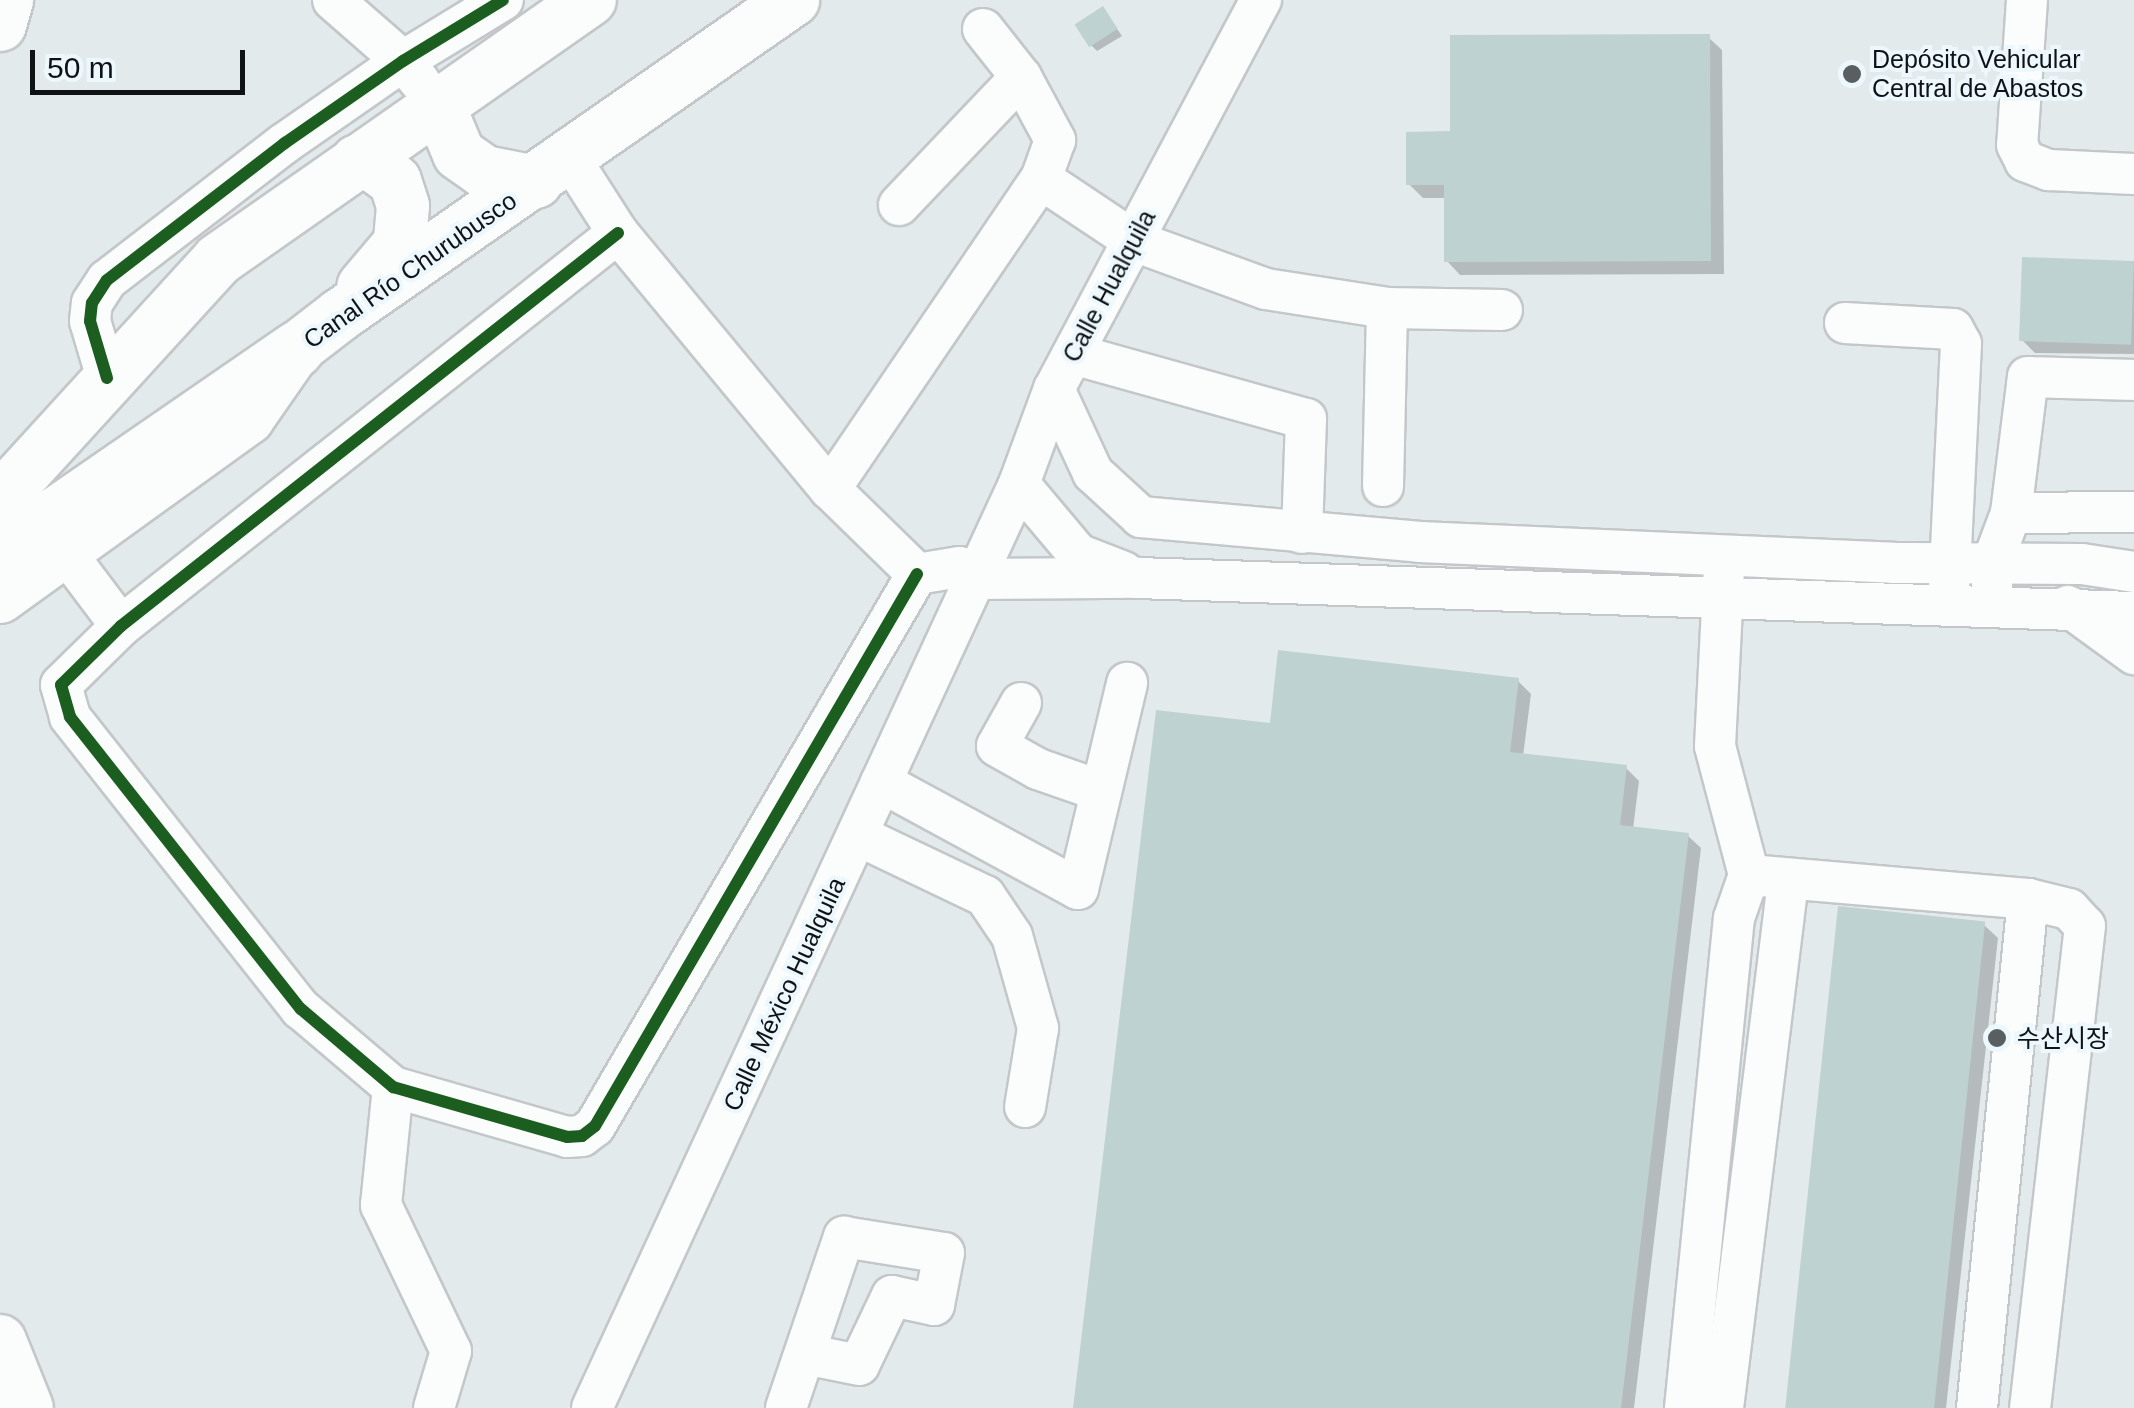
<!DOCTYPE html>
<meta charset="utf-8">
<style>
body{margin:0}
#map{position:relative;width:2134px;height:1408px;overflow:hidden;background:#e3eaec;font-family:Arial,"Noto Sans KR",sans-serif}
div>[style]{position:absolute}
.shadow>*{inset:0;background:#0003}
.building>*{inset:0;background:#bed2d2;transform-origin:0 0}
.roads{filter:drop-shadow(2px 0 #c3c7c9) drop-shadow(-2px 0 #c3c7c9) drop-shadow(0 2px #c3c7c9) drop-shadow(0 -2px #c3c7c9)}
.minor>*{height:40px;margin:-20px;padding:0 20px;transform-origin:20px;border-radius:20px;background:#fbfcfc}
.major>*{height:52px;margin:-26px;padding:0 26px;transform-origin:26px;border-radius:26px;background:#fbfcfc}
.highway>*{height:55px;margin:-27.5px;padding:0 27.5px;transform-origin:27.5px;border-radius:27.5px;background:#fbfcfc}
.cycleway>*{height:12px;margin:-6px;padding:0 6px;transform-origin:6px;border-radius:6px;background:#1b5e20}
.dots>*{width:28px;height:28px;translate:-50% -50%;box-sizing:border-box;border:5px solid #ecf8fd;border-radius:50%}
span{translate:-50% -50%;white-space:nowrap;text-align:center;line-height:1.15;-webkit-text-stroke:8px #ecf8fd;paint-order:stroke}
.poi-label{font-size:25px;color:#0f1315}
.left{translate:0 -50%;text-align:left}
.street-label{font-size:25px;color:#0f1315}
.scale{position:absolute;left:30px;top:50px;width:215px;height:45px;box-sizing:border-box;border:5px solid #0f1315;border-top:0;padding-left:12px;font-size:30px;line-height:35px;white-space:nowrap;color:#0f1315;-webkit-text-stroke:8px #ecf8fd;paint-order:stroke}
</style>
<div id="map">
<div class="shadow">
<div style="clip-path:polygon(1103px 9px,1122px 36px,1097px 51px,1091px 45px)"></div>
<div style="clip-path:polygon(1708px 37px,1722px 50px,1724px 274px,1460px 275px,1447px 261px,1447px 198px,1423px 198px,1409px 184px,1453px 134px)"></div>
<div style="clip-path:polygon(2134px 262px,2134px 354px,2035px 353px,2022px 340px)"></div>
<div style="clip-path:polygon(1518px 681px,1531px 694px,1523px 756px,1626px 768px,1639px 781px,1633px 829px,1688px 836px,1701px 848px,1634px 1408px,1076px 1408px,1272px 726px)"></div>
<div style="clip-path:polygon(1984px 925px,1998px 938px,1946px 1408px,1786px 1408px)"></div>
</div>
<div class="building">
<div style="left:1103px;top:6px;width:27px;height:34px;rotate:57deg"></div>
<div style="clip-path:polygon(1710px 34px,1711px 261px,1444px 262px,1444px 185px,1406px 185px,1406px 132px,1450px 131px,1450px 35px)"></div>
<div style="left:2022px;top:257px;width:112px;height:84px;rotate:2deg"></div>
<div style="clip-path:polygon(1278px 650px,1519px 678px,1510px 752px,1627px 765px,1620px 825px,1689px 833px,1621px 1408px,1073px 1408px,1156px 710px,1270px 723px)"></div>
<div style="left:1838px;top:906px;width:148px;height:505px;rotate:6deg"></div>
</div>
<div class="roads">
<div class="minor">
<div style="left:333px;top:0;width:93px;rotate:41.1deg"></div>
<div style="left:403px;top:61px;width:27px;rotate:51deg"></div>
<div style="left:2027px;top:0;width:145px;rotate:93.9deg"></div>
<div style="left:2017px;top:145px;width:18px;rotate:63deg"></div>
<div style="left:2025px;top:161px;width:26px;rotate:21deg"></div>
<div style="left:2049px;top:170px;width:85px;rotate:2.7deg"></div>
<div style="left:983px;top:29px;width:61px;rotate:51.6deg"></div>
<div style="left:1021px;top:77px;width:72px;rotate:61.6deg"></div>
<div style="left:1055px;top:140px;width:41px;rotate:109.7deg"></div>
<div style="left:1041px;top:179px;width:112px;rotate:33.7deg"></div>
<div style="left:1134px;top:241px;width:140px;rotate:20deg"></div>
<div style="left:1266px;top:289px;width:122px;rotate:8.9deg"></div>
<div style="left:1387px;top:308px;width:115px;rotate:1deg"></div>
<div style="left:570px;top:158px;width:89px;rotate:57.4deg"></div>
<div style="left:618px;top:233px;width:332px;rotate:50.4deg"></div>
<div style="left:830px;top:489px;width:122px;rotate:44.3deg"></div>
<div style="left:899px;top:205px;width:177px;rotate:-46.4deg"></div>
<div style="left:618px;top:233px;width:634px;rotate:141.67deg"></div>
<div style="left:121px;top:626px;width:84px;rotate:135.5deg"></div>
<div style="left:61px;top:685px;width:33px;rotate:74deg"></div>
<div style="left:70px;top:717px;width:372px;rotate:51.7deg"></div>
<div style="left:301px;top:1009px;width:121px;rotate:40.3deg"></div>
<div style="left:393px;top:1087px;width:181px;rotate:16deg"></div>
<div style="left:567px;top:1137px;width:15px;rotate:-4deg"></div>
<div style="left:582px;top:1136px;width:16px;rotate:-38deg"></div>
<div style="left:595px;top:1126px;width:639px;rotate:-59.74deg"></div>
<div style="left:1845px;top:323px;width:108px;rotate:3.2deg"></div>
<div style="left:1953px;top:329px;width:17px;rotate:62deg"></div>
<div style="left:1961px;top:344px;width:245px;rotate:92.8deg"></div>
<div style="left:1073px;top:354px;width:242px;rotate:15.6deg"></div>
<div style="left:1306px;top:419px;width:114px;rotate:92deg"></div>
<div style="left:107px;top:378px;width:59px;rotate:-106.6deg"></div>
<div style="left:90px;top:321px;width:18px;rotate:-84deg"></div>
<div style="left:92px;top:303px;width:27px;rotate:-57deg"></div>
<div style="left:107px;top:280px;width:225px;rotate:-37.6deg"></div>
<div style="left:285px;top:143px;width:144px;rotate:-34.8deg"></div>
<div style="left:403px;top:61px;width:117px;rotate:-31.4deg"></div>
<div style="left:1054px;top:389px;width:93px;rotate:65.1deg"></div>
<div style="left:1093px;top:473px;width:65px;rotate:42.5deg"></div>
<div style="left:1141px;top:517px;width:280px;rotate:5.1deg"></div>
<div style="left:1420px;top:542px;width:474px;rotate:2.5deg"></div>
<div style="left:1894px;top:563px;width:188px;rotate:0.3deg"></div>
<div style="left:2082px;top:564px;width:53px;rotate:8.7deg"></div>
<div style="left:1019px;top:484px;width:92px;rotate:49.9deg"></div>
<div style="left:1078px;top:554px;width:49px;rotate:21.4deg"></div>
<div style="left:1383px;top:486px;width:178px;rotate:-88.7deg"></div>
<div style="left:830px;top:489px;width:375px;rotate:-55.8deg"></div>
<div style="left:2011px;top:513px;width:123px;rotate:-0.5deg"></div>
<div style="left:63px;top:549px;width:96px;rotate:53deg"></div>
<div style="left:917px;top:574px;width:43px;rotate:-9.5deg"></div>
<div style="left:959px;top:567px;width:20px;rotate:37deg"></div>
<div style="left:975px;top:579px;width:163px;rotate:-0.4deg"></div>
<div style="left:1138px;top:578px;width:997px;rotate:1.96deg"></div>
<div style="left:1992px;top:587px;width:23px;rotate:-90deg"></div>
<div style="left:1992px;top:564px;width:54px;rotate:-69.6deg"></div>
<div style="left:2011px;top:513px;width:137px;rotate:-82.9deg"></div>
<div style="left:2028px;top:377px;width:106px;rotate:1.6deg"></div>
<div style="left:2068px;top:606px;width:82px;rotate:36deg"></div>
<div style="left:1021px;top:703px;width:49px;rotate:119.2deg"></div>
<div style="left:997px;top:746px;width:47px;rotate:29.3deg"></div>
<div style="left:1038px;top:769px;width:67px;rotate:19.2deg"></div>
<div style="left:881px;top:782px;width:224px;rotate:28.5deg"></div>
<div style="left:1078px;top:889px;width:212px;rotate:-76.6deg"></div>
<div style="left:857px;top:835px;width:142px;rotate:25.5deg"></div>
<div style="left:985px;top:896px;width:48px;rotate:56deg"></div>
<div style="left:1012px;top:936px;width:96px;rotate:74.2deg"></div>
<div style="left:1038px;top:1028px;width:80px;rotate:99.3deg"></div>
<div style="left:1749px;top:875px;width:280px;rotate:4.9deg"></div>
<div style="left:2028px;top:899px;width:512px;rotate:95.72deg"></div>
<div style="left:2028px;top:899px;width:42px;rotate:13.7deg"></div>
<div style="left:2069px;top:909px;width:23px;rotate:47deg"></div>
<div style="left:2085px;top:926px;width:485px;rotate:96.5deg"></div>
<div style="left:393px;top:1087px;width:119px;rotate:95.8deg"></div>
<div style="left:381px;top:1205px;width:162px;rotate:64.4deg"></div>
<div style="left:451px;top:1351px;width:59px;rotate:106.6deg"></div>
<div style="left:592px;top:1408px;width:1018px;rotate:-65.2deg"></div>
<div style="left:1019px;top:484px;width:101px;rotate:-69.8deg"></div>
<div style="left:1054px;top:389px;width:441px;rotate:-62deg"></div>
<div style="left:786px;top:1408px;width:181px;rotate:-71.3deg"></div>
<div style="left:844px;top:1237px;width:101px;rotate:9.1deg"></div>
<div style="left:944px;top:1253px;width:53px;rotate:100.9deg"></div>
<div style="left:934px;top:1305px;width:43px;rotate:-167.9deg"></div>
<div style="left:892px;top:1296px;width:76px;rotate:115.6deg"></div>
<div style="left:859px;top:1365px;width:55px;rotate:-168.5deg"></div>
<div style="left:1685px;top:1408px;width:492px;rotate:-84.3deg"></div>
<div style="left:1734px;top:918px;width:46px;rotate:-70.8deg"></div>
<div style="left:1749px;top:875px;width:133px;rotate:-104.8deg"></div>
<div style="left:1715px;top:746px;width:176px;rotate:-87.1deg"></div>
<div style="left:1723px;top:1408px;width:530px;rotate:-82.96deg"></div>
</div>
<div class="major">
<div style="left:0;top:25px;width:26px;rotate:-74deg"></div>
<div style="left:438px;top:104px;width:54px;rotate:67.2deg"></div>
<div style="left:459px;top:154px;width:32px;rotate:35deg"></div>
<div style="left:485px;top:172px;width:52px;rotate:11.1deg"></div>
<div style="left:357px;top:161px;width:13px;rotate:9deg"></div>
<div style="left:370px;top:163px;width:31px;rotate:36deg"></div>
<div style="left:395px;top:181px;width:26px;rotate:72deg"></div>
<div style="left:403px;top:206px;width:37px;rotate:95deg"></div>
<div style="left:400px;top:243px;width:57px;rotate:130.1deg"></div>
<div style="left:0;top:499px;width:323px;rotate:-47.6deg"></div>
<div style="left:218px;top:260px;width:454px;rotate:-35deg"></div>
<div style="left:0;top:597px;width:306px;rotate:-35.8deg"></div>
<div style="left:248px;top:418px;width:84px;rotate:-55.2deg"></div>
<div style="left:296px;top:349px;width:56px;rotate:-37.7deg"></div>
<div style="left:340px;top:315px;width:552px;rotate:-34.81deg"></div>
<div style="left:0;top:1341px;width:72px;rotate:68.1deg"></div>
</div>
<div class="highway">
<div style="left:0;top:553px;width:359px;rotate:-34.6deg"></div>
</div>
</div>
<div class="cycleway">
<div style="left:618px;top:233px;width:634px;rotate:141.67deg"></div>
<div style="left:121px;top:626px;width:84px;rotate:135.5deg"></div>
<div style="left:61px;top:685px;width:33px;rotate:74deg"></div>
<div style="left:70px;top:717px;width:372px;rotate:51.7deg"></div>
<div style="left:301px;top:1009px;width:121px;rotate:40.3deg"></div>
<div style="left:393px;top:1087px;width:181px;rotate:16deg"></div>
<div style="left:567px;top:1137px;width:15px;rotate:-4deg"></div>
<div style="left:582px;top:1136px;width:16px;rotate:-38deg"></div>
<div style="left:595px;top:1126px;width:639px;rotate:-59.74deg"></div>
<div style="left:107px;top:378px;width:59px;rotate:-106.6deg"></div>
<div style="left:90px;top:321px;width:18px;rotate:-84deg"></div>
<div style="left:92px;top:303px;width:27px;rotate:-57deg"></div>
<div style="left:107px;top:280px;width:225px;rotate:-37.6deg"></div>
<div style="left:285px;top:143px;width:144px;rotate:-34.8deg"></div>
<div style="left:403px;top:61px;width:117px;rotate:-31.4deg"></div>
</div>
<div class="dots">
<div style="left:1852px;top:74px;background:#595e60"></div>
<div style="left:1997px;top:1038px;background:#595e60"></div>
</div>
<div class="poi-label">
<span class="left" style="left:1872px;top:74px">Depósito Vehicular<br>Central de Abastos</span>
<span class="left" style="left:2017px;top:1038px">수산시장</span>
</div>
<div class="street-label">
<span style="left:410px;top:270px;rotate:-35deg">Canal Río Churubusco</span>
<span style="left:1109px;top:286px;rotate:-62deg">Calle Hualquila</span>
<span style="left:784px;top:994px;rotate:-65deg">Calle México Hualquila</span>
</div>
<div class="scale">50 m</div>
</div>
